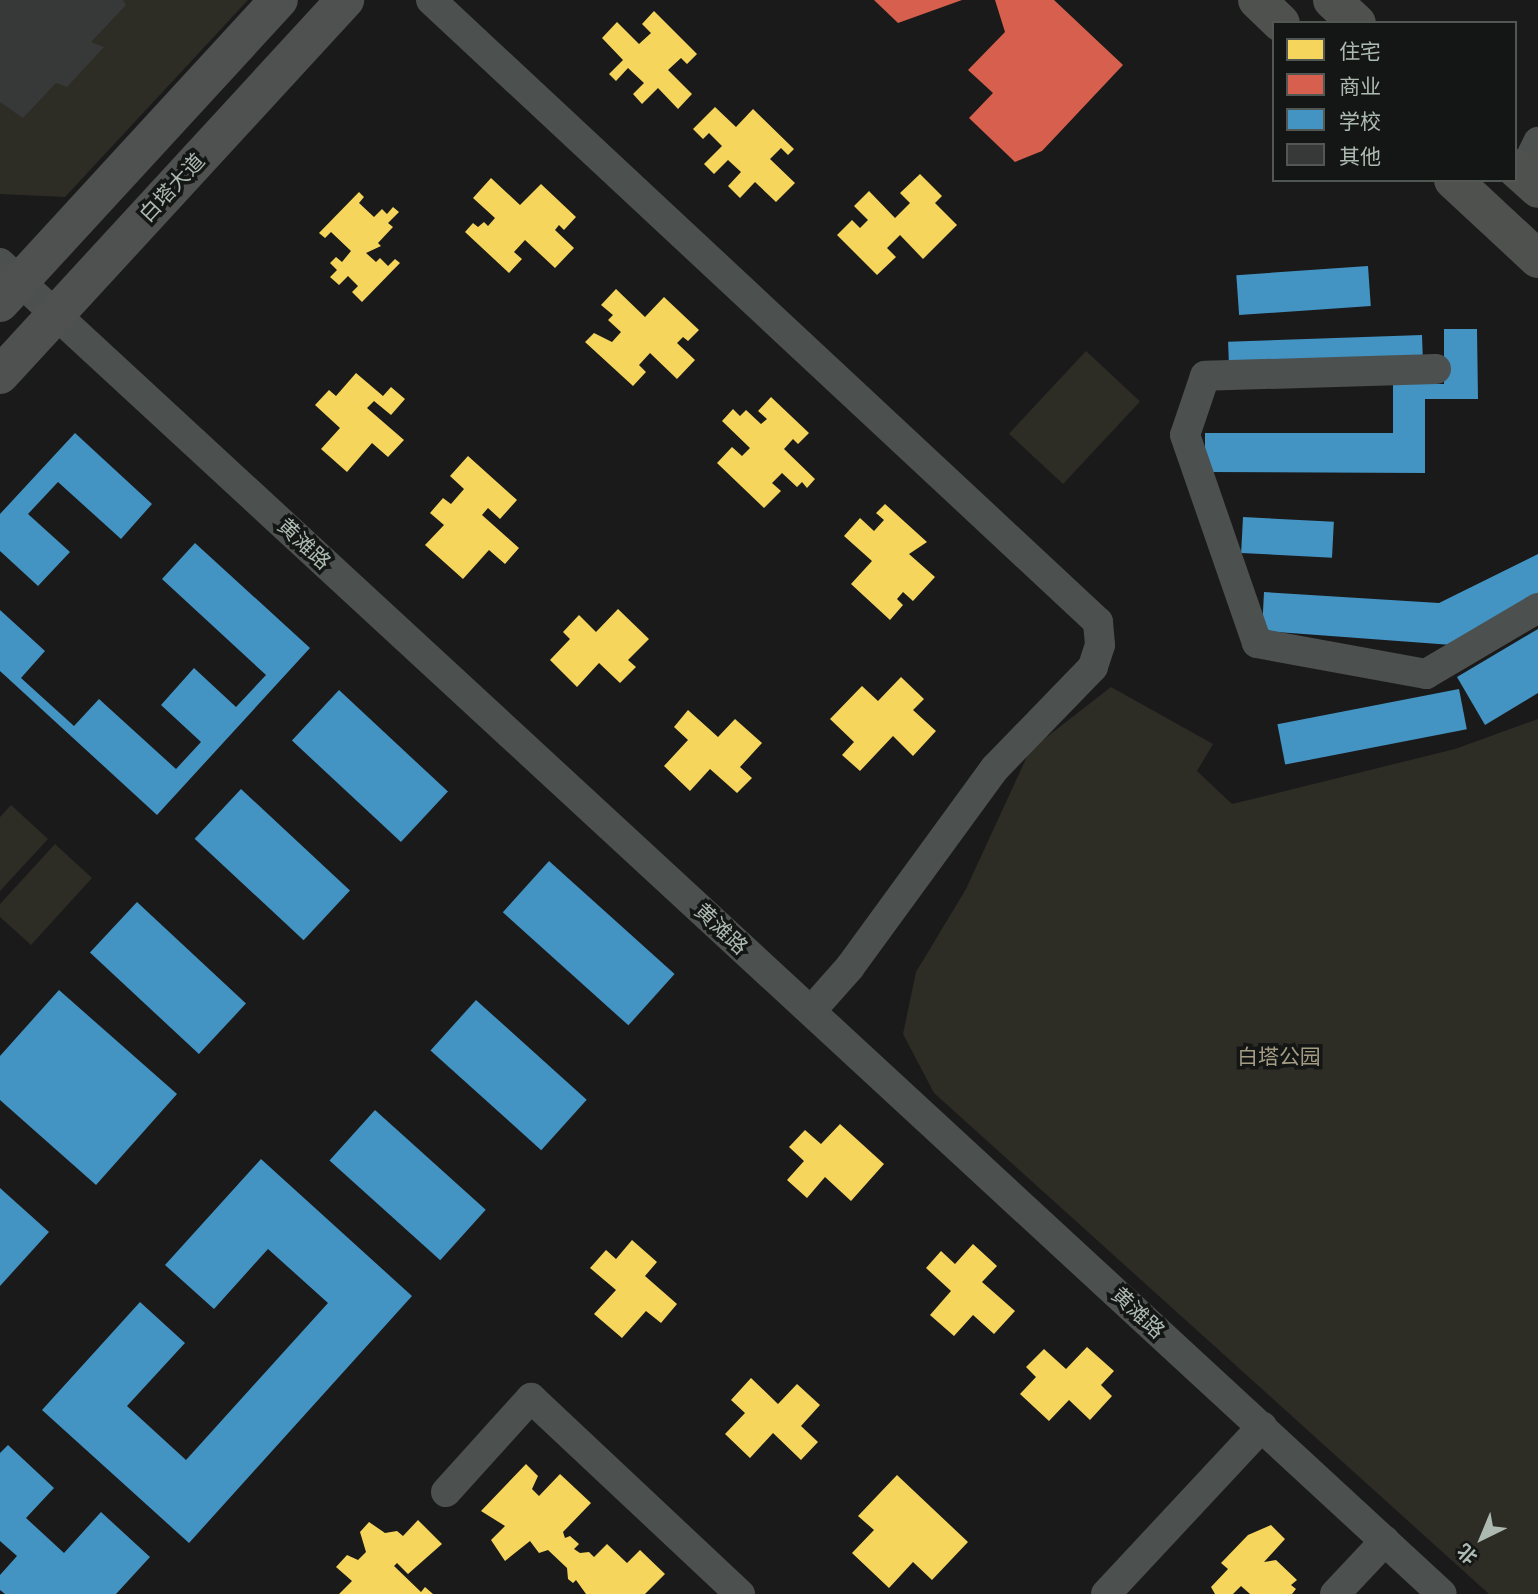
<!DOCTYPE html>
<meta charset="utf-8">
<style>
body{margin:0}
#map{position:relative;width:1538px;height:1594px;overflow:hidden;background:#1a1a1a;font-family:"Roboto Condensed","Noto Sans SC",sans-serif}
div>[style]{position:absolute}
.green>*{inset:0;background:#2d2c25;transform-origin:0 0}
.homes>*{inset:0;background:#f6d55c}
.shops>*{inset:0;background:#d6604d}
.schools>*{inset:0;background:#4393c3;transform-origin:0 0}
.building>*{inset:0;background:#373938}
.minor>*{height:30px;margin:-15px;padding:0 15px;transform-origin:15px;border-radius:15px;background:#4c504e}
.major>*{height:38px;margin:-19px;padding:0 19px;transform-origin:19px;border-radius:19px;background:#4e514f}
.highway>*{height:38px;margin:-19px;padding:0 19px;transform-origin:19px;border-radius:19px;background:#4f514f}
span{translate:-50% -50%;white-space:nowrap;text-align:center;line-height:1.15;-webkit-text-stroke:7px #141615;paint-order:stroke}
.street-label{font-size:21px;color:#acbab2}
.park-label{font-size:21px;color:#a49d84}
.legend{position:absolute;left:1272px;top:21px;width:245px;height:161px;box-sizing:border-box;background:#141615;border:2px solid #515854;margin:0;padding:9px 12px;list-style:none;font-size:21px;color:#acbab2}
.legend li{display:flex;align-items:center;gap:14px;height:35px}
.legend b{width:35px;border:2px solid #515854}
.north{position:absolute;left:1447px;top:1503px;width:70px;height:70px;-webkit-text-stroke:5px #141615;paint-order:stroke;rotate:223deg;font-size:19px;font-weight:700;line-height:28px;text-align:center;color:#acbab2}
.north::after{content:'';display:block;margin:auto;width:24px;height:32px;background:#acbab2;clip-path:polygon(50% 0,100% 100%,50% 72%,0 100%)}
</style>
<div id="map">
<div class="green">
<div style="clip-path:polygon(0 0,248px 0,65px 197px,0 194px)"></div>
<div style="left:1086px;top:351px;width:74px;height:113px;rotate:43deg"></div>
<div style="clip-path:polygon(1111px 687px,1213px 744px,1197px 771px,1232px 804px,1455px 749px,1538px 719px,1538px 1594px,1489px 1594px,934px 1093px,903px 1034px,916px 972px,966px 889px,1030px 750px)"></div>
<div style="clip-path:polygon(11px 805px,48px 839px,0 891px,0 817px)"></div>
<div style="clip-path:polygon(55px 844px,92px 878px,31px 945px,0 917px,0 904px)"></div>
</div>
<div class="homes">
<div style="clip-path:polygon(887px 0,927px 0,911px 17px,907px 13px,901px 20px,901px 13px)"></div>
<div style="clip-path:polygon(654px 11px,697px 54px,687px 64px,681px 58px,668px 70px,692px 94px,678px 109px,658px 88px,642px 104px,633px 94px,644px 83px,628px 68px,616px 81px,609px 74px,623px 60px,602px 38px,617px 22px,639px 44px,651px 33px,642px 24px)"></div>
<div style="clip-path:polygon(1020px 36px,1064px 77px,1050px 93px,1044px 87px,1030px 102px,1052px 122px,1020px 156px,978px 117px,1002px 91px,985px 75px,995px 65px,1007px 76px,1017px 65px,1004px 53px)"></div>
<div style="clip-path:polygon(715px 107px,736px 127px,753px 109px,794px 149px,788px 155px,781px 148px,770px 159px,795px 183px,776px 202px,755px 182px,740px 198px,728px 186px,741px 172px,728px 160px,714px 174px,704px 164px,722px 146px,709px 133px,703px 139px,693px 129px)"></div>
<div style="clip-path:polygon(920px 174px,942px 196px,935px 203px,957px 225px,923px 259px,900px 235px,887px 248px,896px 257px,877px 275px,837px 235px,852px 220px,860px 228px,868px 220px,854px 206px,869px 191px,895px 218px,910px 203px,900px 193px)"></div>
<div style="clip-path:polygon(491px 178px,520px 205px,541px 184px,576px 217px,564px 230px,559px 225px,555px 230px,574px 248px,555px 268px,525px 240px,514px 252px,522px 259px,509px 273px,465px 232px,473px 223px,478px 227px,484px 222px,488px 226px,495px 218px,473px 198px)"></div>
<div style="clip-path:polygon(359px 192px,364px 197px,359px 203px,374px 217px,382px 209px,387px 214px,393px 207px,399px 212px,388px 223px,393px 227px,378px 243px,381px 246px,366px 253px,376px 262px,380px 258px,388px 266px,395px 259px,400px 263px,362px 302px,352px 292px,358px 286px,348px 276px,339px 285px,330px 277px,337px 270px,330px 263px,336px 257px,342px 262px,351px 251px,331px 232px,325px 238px,319px 233px)"></div>
<div style="clip-path:polygon(616px 289px,645px 317px,664px 297px,699px 330px,688px 341px,683px 337px,677px 343px,695px 360px,677px 379px,650px 353px,639px 365px,646px 372px,633px 386px,585px 342px,594px 333px,612px 342px,621px 332px,608px 320px,613px 315px,601px 305px)"></div>
<div style="clip-path:polygon(356px 373px,383px 396px,391px 387px,405px 399px,391px 415px,374px 401px,367px 408px,404px 440px,388px 457px,372px 443px,347px 472px,321px 449px,340px 428px,315px 405px,329px 390px,336px 396px)"></div>
<div style="clip-path:polygon(771px 397px,809px 433px,798px 444px,793px 439px,784px 449px,815px 479px,807px 488px,802px 482px,797px 487px,782px 473px,772px 483px,781px 491px,764px 508px,717px 463px,732px 447px,742px 456px,750px 448px,722px 421px,733px 409px,740px 416px,746px 410px,761px 424px,767px 419px,758px 411px)"></div>
<div style="clip-path:polygon(468px 456px,517px 500px,500px 519px,488px 508px,482px 515px,519px 548px,505px 564px,489px 550px,463px 579px,425px 545px,444px 525px,430px 513px,443px 498px,451px 504px,464px 489px,450px 476px)"></div>
<div style="clip-path:polygon(885px 504px,927px 542px,909px 554px,935px 577px,913px 601px,903px 592px,897px 599px,903px 605px,890px 620px,851px 584px,872px 561px,844px 536px,860px 518px,874px 531px,884px 520px,876px 513px)"></div>
<div style="clip-path:polygon(618px 609px,649px 639px,628px 660px,636px 667px,620px 683px,599px 663px,577px 687px,550px 660px,570px 639px,563px 632px,579px 615px,596px 632px)"></div>
<div style="clip-path:polygon(901px 677px,924px 699px,913px 710px,936px 731px,913px 756px,893px 736px,860px 771px,842px 755px,854px 742px,830px 719px,862px 686px,878px 701px)"></div>
<div style="clip-path:polygon(688px 710px,718px 737px,735px 719px,762px 743px,740px 767px,752px 778px,737px 793px,710px 769px,690px 791px,664px 766px,688px 740px,674px 727px)"></div>
<div style="clip-path:polygon(840px 1124px,884px 1164px,851px 1201px,825px 1177px,807px 1198px,787px 1180px,804px 1161px,789px 1147px,805px 1130px,821px 1144px)"></div>
<div style="clip-path:polygon(632px 1240px,657px 1262px,645px 1276px,677px 1304px,661px 1323px,646px 1311px,622px 1338px,594px 1314px,616px 1290px,590px 1268px,606px 1250px,616px 1259px)"></div>
<div style="clip-path:polygon(973px 1244px,997px 1266px,982px 1282px,1015px 1311px,994px 1334px,973px 1315px,954px 1336px,930px 1315px,951px 1291px,926px 1268px,941px 1251px,955px 1264px)"></div>
<div style="clip-path:polygon(1087px 1347px,1114px 1371px,1101px 1385px,1112px 1396px,1090px 1420px,1069px 1400px,1049px 1421px,1020px 1394px,1036px 1377px,1026px 1367px,1044px 1349px,1066px 1369px)"></div>
<div style="clip-path:polygon(751px 1378px,778px 1404px,797px 1384px,820px 1405px,801px 1426px,818px 1442px,801px 1460px,773px 1433px,750px 1458px,725px 1434px,745px 1413px,731px 1400px)"></div>
<div style="clip-path:polygon(526px 1464px,538px 1476px,532px 1489px,539px 1496px,560px 1474px,591px 1503px,563px 1532px,565px 1538px,570px 1536px,579px 1544px,574px 1549px,580px 1553px,589px 1552px,594px 1557px,607px 1544px,627px 1563px,640px 1550px,665px 1574px,645px 1594px,586px 1594px,576px 1580px,573px 1583px,568px 1579px,567px 1568px,548px 1550px,539px 1553px,530px 1541px,505px 1561px,491px 1540px,505px 1526px,481px 1511px)"></div>
<div style="clip-path:polygon(897px 1475px,968px 1542px,932px 1580px,913px 1562px,889px 1588px,852px 1553px,874px 1530px,858px 1516px)"></div>
<div style="clip-path:polygon(418px 1520px,442px 1544px,408px 1574px,397px 1563px,394px 1566px,421px 1592px,425px 1587px,433px 1594px,339px 1594px,352px 1581px,336px 1567px,347px 1555px,358px 1560px,366px 1552px,360px 1532px,369px 1522px,385px 1533px,397px 1531px,403px 1536px)"></div>
<div style="clip-path:polygon(1271px 1525px,1285px 1539px,1264px 1562px,1276px 1560px,1297px 1580px,1291px 1585px,1296px 1589px,1292px 1594px,1250px 1594px,1241px 1586px,1233px 1594px,1215px 1594px,1211px 1587px,1228px 1569px,1221px 1563px,1248px 1535px)"></div>
</div>
<div class="shops">
<div style="clip-path:polygon(874px 0,962px 0,898px 23px)"></div>
<div style="clip-path:polygon(995px 0,1054px 0,1123px 65px,1042px 151px,1015px 162px,969px 118px,993px 93px,968px 70px,1005px 32px)"></div>
</div>
<div class="schools">
<div style="left:1368px;top:266px;width:40px;height:132px;rotate:86deg"></div>
<div style="clip-path:polygon(1444px 329px,1477px 329px,1478px 399px,1425px 399px,1425px 473px,1205px 472px,1205px 433px,1393px 433px,1393px 384px,1444px 384px)"></div>
<div style="left:1422px;top:335px;width:28px;height:194px;rotate:88deg"></div>
<div style="clip-path:polygon(75px 433px,152px 504px,121px 539px,58px 482px,28px 514px,70px 552px,38px 586px,0 551px,0 514px)"></div>
<div style="left:1243px;top:517px;width:91px;height:36px;rotate:3deg"></div>
<div style="clip-path:polygon(195px 543px,310px 648px,157px 815px,0 671px,0 610px,45px 651px,21px 678px,74px 726px,99px 699px,176px 769px,201px 742px,161px 705px,194px 668px,236px 707px,266px 675px,162px 579px)"></div>
<div style="clip-path:polygon(1538px 554px,1538px 593px,1452px 645px,1262px 631px,1264px 592px,1439px 603px)"></div>
<div style="clip-path:polygon(1538px 629px,1538px 693px,1485px 725px,1457px 677px)"></div>
<div style="left:1459px;top:689px;width:41px;height:185px;rotate:79deg"></div>
<div style="left:339px;top:690px;width:149px;height:69px;rotate:43deg"></div>
<div style="left:241px;top:789px;width:149px;height:68px;rotate:43deg"></div>
<div style="left:549px;top:861px;width:169px;height:69px;rotate:42deg"></div>
<div style="left:137px;top:902px;width:149px;height:69px;rotate:43deg"></div>
<div style="clip-path:polygon(59px 990px,177px 1094px,96px 1185px,0 1100px,0 1056px)"></div>
<div style="left:476px;top:1000px;width:149px;height:68px;rotate:42deg"></div>
<div style="left:375px;top:1110px;width:149px;height:68px;rotate:42deg"></div>
<div style="clip-path:polygon(261px 1159px,412px 1296px,189px 1543px,42px 1410px,140px 1302px,185px 1343px,127px 1406px,186px 1460px,328px 1303px,268px 1249px,214px 1309px,165px 1265px)"></div>
<div style="clip-path:polygon(0 1188px,49px 1232px,0 1286px)"></div>
<div style="clip-path:polygon(8px 1445px,54px 1488px,26px 1518px,64px 1553px,101px 1512px,150px 1557px,116px 1594px,5px 1594px,0 1590px,0 1575px,17px 1556px,0 1541px,0 1453px)"></div>
</div>
<div class="building">
<div style="clip-path:polygon(0 0,123px 0,126px 5px,91px 42px,104px 47px,67px 87px,56px 83px,23px 118px,0 102px)"></div>
</div>
<div class="minor">
<div style="left:431px;top:0;width:912px;rotate:43deg"></div>
<div style="left:1098px;top:622px;width:23px;rotate:85deg"></div>
<div style="left:1100px;top:645px;width:23px;rotate:108deg"></div>
<div style="left:1093px;top:667px;width:141px;rotate:134.1deg"></div>
<div style="left:995px;top:768px;width:246px;rotate:126.1deg"></div>
<div style="left:850px;top:967px;width:59px;rotate:131.6deg"></div>
<div style="left:1522px;top:175px;width:37px;rotate:-64deg"></div>
<div style="left:0;top:263px;width:1962px;rotate:42.71deg"></div>
<div style="left:1436px;top:369px;width:231px;rotate:178.3deg"></div>
<div style="left:1205px;top:376px;width:62px;rotate:108.7deg"></div>
<div style="left:1185px;top:435px;width:220px;rotate:70.9deg"></div>
<div style="left:1257px;top:643px;width:172px;rotate:10.4deg"></div>
<div style="left:1426px;top:674px;width:130px;rotate:-30.5deg"></div>
<div style="left:446px;top:1492px;width:127px;rotate:-47.9deg"></div>
<div style="left:531px;top:1398px;width:287px;rotate:43.2deg"></div>
<div style="left:1106px;top:1594px;width:229px;rotate:-47deg"></div>
<div style="left:1335px;top:1594px;width:73px;rotate:-46.7deg"></div>
</div>
<div class="major">
<div style="left:0;top:303px;width:412px;rotate:-47.4deg"></div>
<div style="left:0;top:375px;width:510px;rotate:-47.39deg"></div>
</div>
<div class="highway">
<div style="left:1257px;top:0;width:33px;rotate:44deg"></div>
<div style="left:1332px;top:0;width:34px;rotate:43deg"></div>
<div style="left:1515px;top:168px;width:31px;rotate:42deg"></div>
<div style="left:1453px;top:180px;width:116px;rotate:42.9deg"></div>
</div>
<div class="street-label">
<span style="left:172px;top:188px;rotate:-47deg">白塔大道</span>
<span style="left:304px;top:544px;rotate:43deg">黄滩路</span>
<span style="left:721px;top:929px;rotate:43deg">黄滩路</span>
<span style="left:1138px;top:1313px;rotate:43deg">黄滩路</span>
</div>
<div class="park-label">
<span style="left:1279px;top:1057px">白塔公园</span>
</div>
<ul class="legend">
<li><b style="height:19px;background:#f6d55c"></b>住宅</li>
<li><b style="height:19px;background:#d6604d"></b>商业</li>
<li><b style="height:19px;background:#4393c3"></b>学校</li>
<li><b style="height:19px;background:#373938"></b>其他</li>
</ul>
<div class="north">北</div>
</div>
